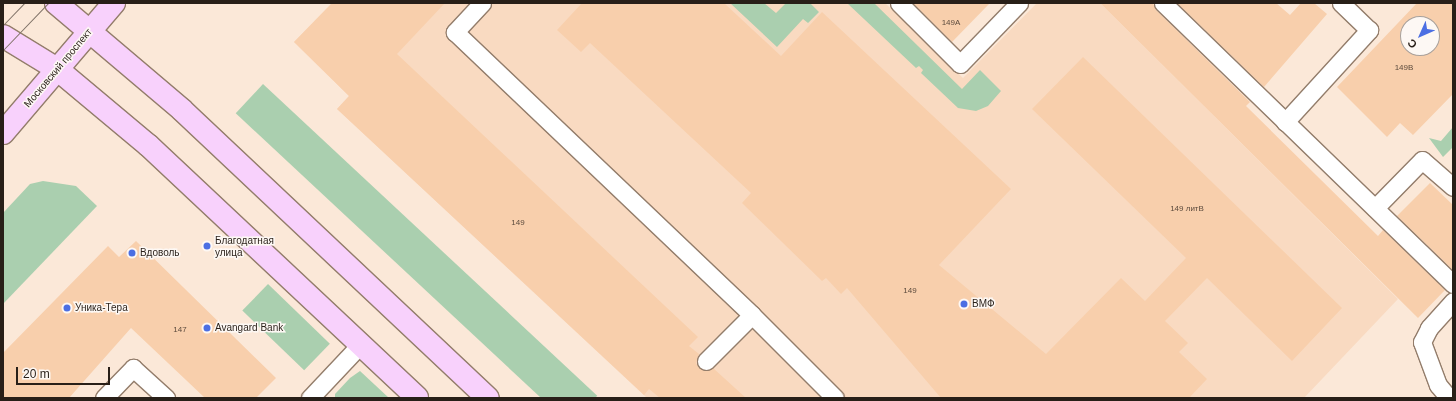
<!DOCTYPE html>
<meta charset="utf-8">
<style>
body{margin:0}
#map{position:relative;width:1456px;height:401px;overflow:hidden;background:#fbe8d8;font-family:Helvetica,sans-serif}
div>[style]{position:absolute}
.built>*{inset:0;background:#f9dac1}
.green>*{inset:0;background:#aacfaf;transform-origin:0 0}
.building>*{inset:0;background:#f8cfac}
.roads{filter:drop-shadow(1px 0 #937d6b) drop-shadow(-1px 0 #937d6b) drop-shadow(0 1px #937d6b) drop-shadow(0 -1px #937d6b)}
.service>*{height:17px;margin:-8.5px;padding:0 8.5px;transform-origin:8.5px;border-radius:8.5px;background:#fff}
.primary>*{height:22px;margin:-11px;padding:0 11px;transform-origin:11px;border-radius:11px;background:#f8d1fc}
.tram>*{height:1px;margin:-0.5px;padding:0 0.5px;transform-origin:0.5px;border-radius:0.5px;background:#807368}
.dots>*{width:11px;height:11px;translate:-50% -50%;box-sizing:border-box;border:2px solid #fdf8f4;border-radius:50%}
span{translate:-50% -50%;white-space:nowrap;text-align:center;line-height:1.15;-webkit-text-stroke:3px #fdf8f4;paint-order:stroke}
.number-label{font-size:8px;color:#5c4b3d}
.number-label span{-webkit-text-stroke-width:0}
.street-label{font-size:10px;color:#281f18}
.poi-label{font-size:10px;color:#281f18}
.left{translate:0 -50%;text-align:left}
.frame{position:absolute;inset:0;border:4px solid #281f18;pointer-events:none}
.north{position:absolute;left:1400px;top:16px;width:40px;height:40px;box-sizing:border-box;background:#fdf8f4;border:1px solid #a8a19c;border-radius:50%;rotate:225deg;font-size:11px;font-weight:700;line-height:16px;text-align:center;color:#281f18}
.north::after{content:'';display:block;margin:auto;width:14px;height:18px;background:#4c6fe3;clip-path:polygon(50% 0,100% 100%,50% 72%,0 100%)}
.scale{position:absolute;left:16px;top:367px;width:94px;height:18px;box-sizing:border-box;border:2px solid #281f18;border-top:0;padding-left:5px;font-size:12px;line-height:14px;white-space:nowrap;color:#281f18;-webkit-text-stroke:3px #fdf8f4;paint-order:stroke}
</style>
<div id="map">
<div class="built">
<div style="clip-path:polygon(332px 3px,885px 3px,963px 78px,1037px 3px,1100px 3px,1398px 299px,1304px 398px,647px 398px,337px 109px,349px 96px,294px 42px)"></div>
</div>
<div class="green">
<div style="clip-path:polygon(730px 3px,764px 3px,776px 13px,786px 3px,810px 3px,819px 12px,808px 23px,803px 19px,777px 47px)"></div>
<div style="clip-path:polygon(847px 3px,874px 3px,962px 89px,980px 70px,1001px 91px,988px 106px,976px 111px,958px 108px,921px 73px,923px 70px,919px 66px,916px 68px)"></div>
<div style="left:263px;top:84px;width:457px;height:40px;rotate:43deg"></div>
<div style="clip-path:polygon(1453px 127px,1453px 147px,1443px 157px,1429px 138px,1441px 141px)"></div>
<div style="clip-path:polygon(43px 181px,76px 186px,97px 206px,3px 304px,3px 213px,30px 184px)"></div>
<div style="left:268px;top:284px;width:86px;height:37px;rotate:44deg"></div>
<div style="clip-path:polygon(360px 371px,389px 398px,335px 398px,335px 394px,350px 378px)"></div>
</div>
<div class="building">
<div style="clip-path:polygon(332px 3px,445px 3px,397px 54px,698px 337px,689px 346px,699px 354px,696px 363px,699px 368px,708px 371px,713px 368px,746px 398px,660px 398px,649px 389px,644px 395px,337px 109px,349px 96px,294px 42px)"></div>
<div style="clip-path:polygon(582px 3px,724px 3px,781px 56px,822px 12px,1011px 189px,939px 265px,1046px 354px,1121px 278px,1145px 301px,1186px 258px,1032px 109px,1083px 57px,1342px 308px,1292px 361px,1207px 278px,1165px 321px,1188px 343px,1179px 352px,1207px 379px,1189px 398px,941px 398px,847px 288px,841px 294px,826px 278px,822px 281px,742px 203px,751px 193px,590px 43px,581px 52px,557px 30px)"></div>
<div style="clip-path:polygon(913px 3px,990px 3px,952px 42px)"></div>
<div style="clip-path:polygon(1100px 3px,1153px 3px,1156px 10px,1250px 102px,1246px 106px,1378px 236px,1383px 230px,1445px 290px,1418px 318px)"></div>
<div style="clip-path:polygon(1177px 3px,1276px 3px,1290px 15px,1301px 3px,1314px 3px,1327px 14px,1264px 87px)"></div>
<div style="clip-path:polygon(evenodd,1417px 3px,1453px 3px,1453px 94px,1413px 135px,1400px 123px,1387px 137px,1337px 87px,1417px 3px,1408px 24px,1432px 24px,1432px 48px,1408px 48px,1408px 24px)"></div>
<div style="clip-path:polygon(1430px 183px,1453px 205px,1453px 270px,1397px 216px)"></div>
<div style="clip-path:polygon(136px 241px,276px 378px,256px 398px,205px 398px,131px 328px,69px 398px,3px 398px,3px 353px,108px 246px,119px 257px)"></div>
</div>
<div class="roads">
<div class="service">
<div style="left:482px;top:3px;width:40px;rotate:133deg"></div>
<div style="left:455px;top:32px;width:410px;rotate:43.6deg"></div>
<div style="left:899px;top:3px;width:86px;rotate:45deg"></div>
<div style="left:960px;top:64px;width:85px;rotate:-46deg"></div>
<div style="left:1163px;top:3px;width:404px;rotate:44.1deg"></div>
<div style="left:1285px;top:122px;width:125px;rotate:-47.6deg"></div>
<div style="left:1369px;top:30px;width:39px;rotate:-136deg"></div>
<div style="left:1375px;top:208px;width:67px;rotate:-45.6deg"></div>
<div style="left:1422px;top:160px;width:41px;rotate:41.1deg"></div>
<div style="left:706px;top:361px;width:65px;rotate:-45deg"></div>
<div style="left:752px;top:315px;width:117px;rotate:45deg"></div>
<div style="left:104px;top:398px;width:42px;rotate:-46deg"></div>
<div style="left:133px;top:368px;width:45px;rotate:42.3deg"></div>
<div style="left:310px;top:398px;width:73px;rotate:-46.7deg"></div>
<div style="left:1449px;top:398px;width:17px;rotate:-130deg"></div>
<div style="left:1438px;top:385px;width:46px;rotate:-110.4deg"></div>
<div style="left:1422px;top:342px;width:16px;rotate:-63deg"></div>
<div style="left:1429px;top:328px;width:36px;rotate:-48deg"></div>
</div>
<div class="primary">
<div style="left:56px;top:3px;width:165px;rotate:40.3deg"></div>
<div style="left:182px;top:110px;width:420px;rotate:43.3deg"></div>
<div style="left:3px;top:36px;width:63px;rotate:31.4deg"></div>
<div style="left:57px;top:69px;width:119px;rotate:39.9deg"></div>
<div style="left:148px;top:145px;width:369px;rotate:43.2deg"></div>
<div style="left:3px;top:133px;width:171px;rotate:-49.5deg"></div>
</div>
</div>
<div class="tram">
<div style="left:3px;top:25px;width:30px;rotate:-46deg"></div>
<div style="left:3px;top:50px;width:65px;rotate:-46.2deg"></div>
</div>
<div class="dots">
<div style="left:207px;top:246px;background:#4c6fe3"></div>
<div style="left:132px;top:253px;background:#4c6fe3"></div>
<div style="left:964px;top:304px;background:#4c6fe3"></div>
<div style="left:67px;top:308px;background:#4c6fe3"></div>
<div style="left:207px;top:328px;background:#4c6fe3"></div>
</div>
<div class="number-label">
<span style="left:951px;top:23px">149А</span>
<span style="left:1404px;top:68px">149В</span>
<span style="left:1187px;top:209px">149 литВ</span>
<span style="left:518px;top:223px">149</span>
<span style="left:910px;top:291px">149</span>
<span style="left:180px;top:330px">147</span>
</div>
<div class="street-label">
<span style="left:58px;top:68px;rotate:-50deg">Московский проспект</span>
</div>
<div class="poi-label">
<span class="left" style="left:215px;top:246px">Благодатная<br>улица</span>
<span class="left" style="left:140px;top:253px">Вдоволь</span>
<span class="left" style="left:972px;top:304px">ВМФ</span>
<span class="left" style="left:75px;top:308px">Уника-Тера</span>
<span class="left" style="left:215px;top:328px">Avangard Bank</span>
</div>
<div class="frame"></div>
<div class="north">С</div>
<div class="scale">20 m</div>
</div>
